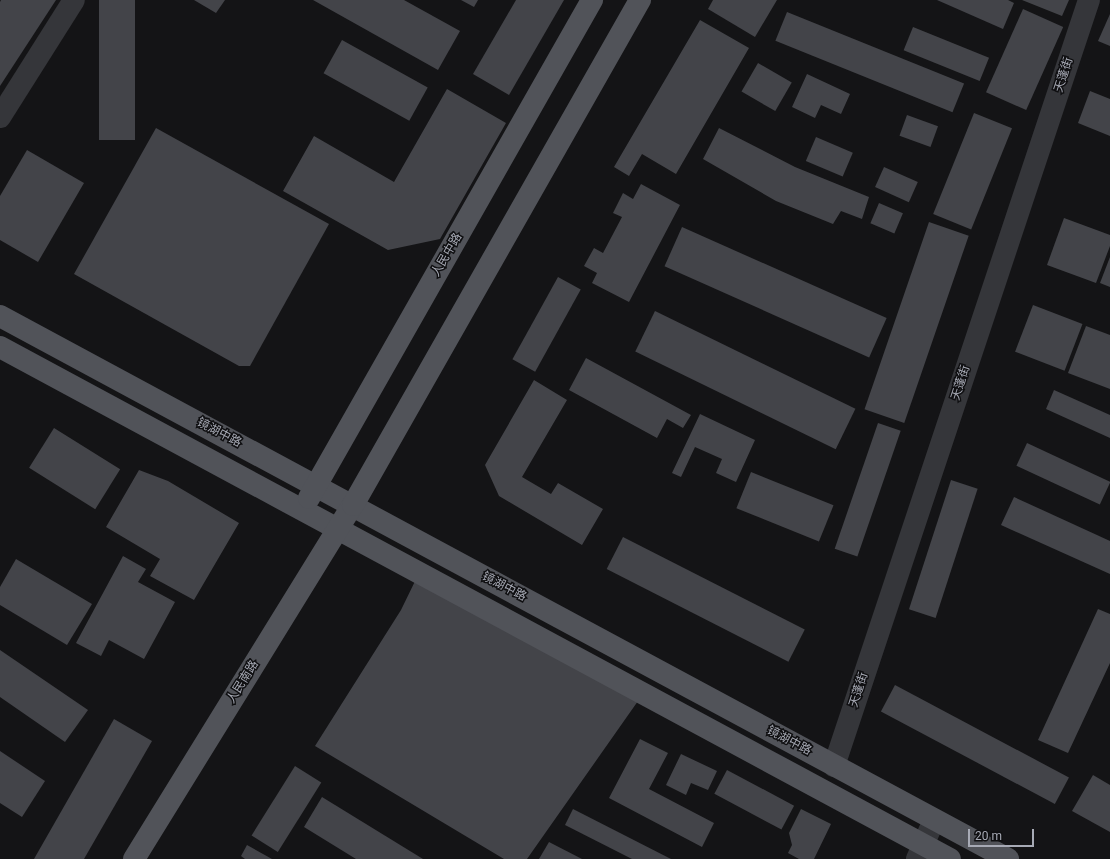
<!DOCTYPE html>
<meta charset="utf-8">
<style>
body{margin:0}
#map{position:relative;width:1110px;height:859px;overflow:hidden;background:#141416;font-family:Roboto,"Noto Sans SC",sans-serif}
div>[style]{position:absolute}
.building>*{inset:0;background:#434449;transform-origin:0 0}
.minor>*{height:22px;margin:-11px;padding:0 11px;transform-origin:11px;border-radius:11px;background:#35363a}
.major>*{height:22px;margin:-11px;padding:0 11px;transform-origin:11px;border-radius:11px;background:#515359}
span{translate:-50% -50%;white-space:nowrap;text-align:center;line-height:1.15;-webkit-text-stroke:3px #0f0f11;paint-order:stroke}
.street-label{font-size:12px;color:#a7aab5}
.scale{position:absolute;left:968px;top:829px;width:66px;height:18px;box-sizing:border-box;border:2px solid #a7aab5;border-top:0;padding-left:5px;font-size:12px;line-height:14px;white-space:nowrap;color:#a7aab5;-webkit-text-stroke:3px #0f0f11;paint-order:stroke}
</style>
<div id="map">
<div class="building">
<div style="clip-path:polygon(1px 0,56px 0,0 86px,0 2px)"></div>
<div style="left:99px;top:0;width:36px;height:140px"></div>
<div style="clip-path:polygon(194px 0,225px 0,216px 13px)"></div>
<div style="clip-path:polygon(313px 0,404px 0,460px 31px,438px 70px)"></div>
<div style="clip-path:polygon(461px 0,478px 0,474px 7px)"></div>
<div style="clip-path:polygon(516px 0,564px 0,509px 95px,473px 74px)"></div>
<div style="clip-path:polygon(713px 0,777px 0,755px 37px,708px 9px)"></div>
<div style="clip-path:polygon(937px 0,1008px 0,1014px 3px,1003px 29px)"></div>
<div style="clip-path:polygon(1022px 0,1069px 0,1062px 16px)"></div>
<div style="left:1023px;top:9px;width:44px;height:91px;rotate:24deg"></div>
<div style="left:787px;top:12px;width:191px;height:31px;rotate:22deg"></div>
<div style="clip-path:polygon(1110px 14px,1110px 46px,1098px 41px)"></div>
<div style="clip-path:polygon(700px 20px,749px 48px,676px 174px,642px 154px,629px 176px,614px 167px)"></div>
<div style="left:913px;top:27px;width:82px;height:25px;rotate:22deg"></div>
<div style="left:342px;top:40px;width:98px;height:38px;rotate:29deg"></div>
<div style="left:758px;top:63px;width:39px;height:33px;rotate:30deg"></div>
<div style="clip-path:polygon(807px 74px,850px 94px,841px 114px,821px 105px,815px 118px,792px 107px)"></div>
<div style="clip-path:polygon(447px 89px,506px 123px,440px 239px,388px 250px,283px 191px,314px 136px,394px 182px)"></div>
<div style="clip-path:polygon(1090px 91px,1110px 99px,1110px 136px,1078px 123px)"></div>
<div style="left:974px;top:113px;width:41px;height:109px;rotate:22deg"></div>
<div style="left:907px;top:115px;width:33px;height:22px;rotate:20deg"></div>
<div style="clip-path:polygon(156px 128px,329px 224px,250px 366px,239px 366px,74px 274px)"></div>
<div style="clip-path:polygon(719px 128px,795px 167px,869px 197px,862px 219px,841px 211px,833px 224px,776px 201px,703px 159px)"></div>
<div style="left:816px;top:137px;width:40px;height:26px;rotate:23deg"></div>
<div style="clip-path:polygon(27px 150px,84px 183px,38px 262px,0 240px,0 196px)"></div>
<div style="left:884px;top:167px;width:37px;height:22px;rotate:24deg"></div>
<div style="clip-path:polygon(641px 184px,680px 205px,629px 302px,592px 283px,597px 273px,584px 266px,594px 248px,603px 253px,622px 217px,613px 213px,623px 193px,633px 199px)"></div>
<div style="left:879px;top:203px;width:26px;height:22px;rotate:23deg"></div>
<div style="clip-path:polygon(1064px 218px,1110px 235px,1110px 246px,1096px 283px,1047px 265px)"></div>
<div style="left:929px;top:222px;width:42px;height:198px;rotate:19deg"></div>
<div style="left:682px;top:227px;width:224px;height:43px;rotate:24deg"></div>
<div style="clip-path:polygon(1110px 257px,1110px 287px,1100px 283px)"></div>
<div style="left:558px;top:277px;width:26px;height:94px;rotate:29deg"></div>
<div style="left:1033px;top:305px;width:53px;height:50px;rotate:21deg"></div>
<div style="left:655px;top:311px;width:223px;height:45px;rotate:26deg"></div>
<div style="clip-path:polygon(1086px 326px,1110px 335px,1110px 389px,1068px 373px)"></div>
<div style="clip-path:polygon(586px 358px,691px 415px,683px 428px,667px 419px,657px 438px,569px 390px)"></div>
<div style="clip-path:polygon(534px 380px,567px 400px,522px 477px,551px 494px,558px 483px,603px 509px,582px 545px,499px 496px,485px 465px)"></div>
<div style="clip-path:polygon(1054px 390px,1110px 415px,1110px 438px,1046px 409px)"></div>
<div style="clip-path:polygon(700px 414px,755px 440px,736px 482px,716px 473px,722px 459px,695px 447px,681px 477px,672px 473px)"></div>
<div style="left:878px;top:423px;width:24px;height:133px;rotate:19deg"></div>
<div style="left:54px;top:428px;width:78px;height:47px;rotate:32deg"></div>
<div style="left:1027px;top:443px;width:92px;height:25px;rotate:25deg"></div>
<div style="clip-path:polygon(139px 470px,168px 481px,239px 523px,194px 600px,150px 576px,160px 559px,106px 527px)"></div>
<div style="left:751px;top:472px;width:89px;height:39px;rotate:22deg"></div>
<div style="left:951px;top:480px;width:28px;height:136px;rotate:18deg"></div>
<div style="clip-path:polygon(1014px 497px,1110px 541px,1110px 574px,1001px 525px)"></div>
<div style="left:623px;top:537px;width:204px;height:36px;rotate:27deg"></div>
<div style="clip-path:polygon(123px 556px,146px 569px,138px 582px,175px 602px,144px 659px,109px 640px,101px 656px,76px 643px)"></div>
<div style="clip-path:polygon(16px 559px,92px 604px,67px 645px,0 605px,0 587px)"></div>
<div style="clip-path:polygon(419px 573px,638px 701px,527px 859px,504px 859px,315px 746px,401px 610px)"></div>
<div style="clip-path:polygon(1098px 609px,1110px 614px,1110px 663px,1068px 753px,1038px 740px)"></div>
<div style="clip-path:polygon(0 650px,88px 710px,65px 742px,0 697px)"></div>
<div style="left:895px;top:685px;width:197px;height:30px;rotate:28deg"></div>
<div style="clip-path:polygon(114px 719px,152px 741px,84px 859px,34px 859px)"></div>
<div style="clip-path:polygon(640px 739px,668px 753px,649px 789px,714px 823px,702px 847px,609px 798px)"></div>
<div style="clip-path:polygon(0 751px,45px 781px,22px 817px,0 803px)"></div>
<div style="clip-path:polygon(681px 754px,717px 771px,708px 790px,691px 783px,686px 795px,666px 785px)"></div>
<div style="left:295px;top:766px;width:31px;height:82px;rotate:32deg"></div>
<div style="left:727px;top:770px;width:76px;height:27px;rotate:28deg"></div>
<div style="clip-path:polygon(1093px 775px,1110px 785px,1110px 832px,1072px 811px)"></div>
<div style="clip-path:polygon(322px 797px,423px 859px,356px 859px,304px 827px)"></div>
<div style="clip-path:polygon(573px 809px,671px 859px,632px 859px,565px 825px)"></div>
<div style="clip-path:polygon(801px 809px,831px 824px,814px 859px,799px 859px,788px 853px,792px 845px,789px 833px)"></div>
<div style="clip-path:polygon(549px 842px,582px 859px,539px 859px)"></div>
<div style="clip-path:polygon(247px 845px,272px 859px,245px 859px,241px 856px)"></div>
</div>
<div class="minor">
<div style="left:0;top:117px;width:138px;rotate:-57.7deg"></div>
<div style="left:834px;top:766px;width:807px;rotate:-71.59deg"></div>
<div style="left:917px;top:859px;width:43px;rotate:-66.4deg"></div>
</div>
<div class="major">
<div style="left:0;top:316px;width:1145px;rotate:28.31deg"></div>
<div style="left:0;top:347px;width:1079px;rotate:28.32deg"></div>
<div style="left:309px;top:498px;width:573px;rotate:-60.39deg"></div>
<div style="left:134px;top:859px;width:416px;rotate:-58.3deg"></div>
<div style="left:353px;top:505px;width:581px;rotate:-60.39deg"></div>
</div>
<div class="street-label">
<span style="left:1064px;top:75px;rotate:-72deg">天蓬街</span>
<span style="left:447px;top:255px;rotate:-60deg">人民中路</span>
<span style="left:961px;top:383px;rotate:-72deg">天蓬街</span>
<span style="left:219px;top:433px;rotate:28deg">镜湖中路</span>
<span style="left:504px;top:587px;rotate:28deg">镜湖中路</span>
<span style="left:243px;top:682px;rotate:-58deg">人民南路</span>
<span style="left:859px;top:690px;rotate:-72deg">天蓬街</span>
<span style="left:789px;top:741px;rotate:28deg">镜湖中路</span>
</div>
<div class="scale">20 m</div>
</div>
